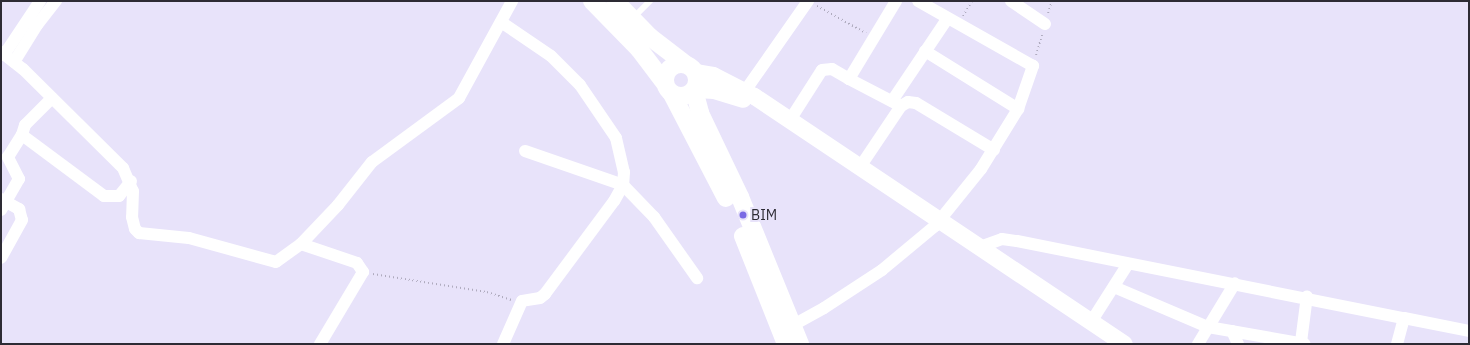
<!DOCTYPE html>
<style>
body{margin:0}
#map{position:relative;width:1470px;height:345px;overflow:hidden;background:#e8e3fa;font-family:"IBM Plex Sans",sans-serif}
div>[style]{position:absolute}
.path>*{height:2px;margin-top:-1px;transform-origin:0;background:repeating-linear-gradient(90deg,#afabbe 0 1px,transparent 0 4px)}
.lane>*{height:6px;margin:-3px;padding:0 3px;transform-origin:3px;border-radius:3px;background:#fff}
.street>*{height:12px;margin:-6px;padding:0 6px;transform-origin:6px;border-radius:6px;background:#fff}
.secondary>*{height:17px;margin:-8.5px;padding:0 8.5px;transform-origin:8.5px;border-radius:8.5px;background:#fff}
.primary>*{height:18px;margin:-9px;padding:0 9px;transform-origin:9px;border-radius:9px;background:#fff}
.primary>.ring{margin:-9px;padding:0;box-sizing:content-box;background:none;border:18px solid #fff;border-radius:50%}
.dots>*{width:11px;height:11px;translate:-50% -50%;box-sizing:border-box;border:2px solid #e8e3fa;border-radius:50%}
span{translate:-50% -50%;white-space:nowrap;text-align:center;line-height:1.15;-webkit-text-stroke:4px #e8e3fa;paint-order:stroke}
.poi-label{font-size:14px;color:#2d2b34}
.left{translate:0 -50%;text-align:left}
.frame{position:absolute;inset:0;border:2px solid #2d2b34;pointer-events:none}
</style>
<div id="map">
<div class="path">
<div style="left:817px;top:6px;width:56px;rotate:28.9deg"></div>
<div style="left:1048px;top:13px;width:13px;rotate:-72deg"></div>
<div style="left:963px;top:16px;width:17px;rotate:-59deg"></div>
<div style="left:1036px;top:55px;width:21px;rotate:-73deg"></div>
<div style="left:373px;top:274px;width:115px;rotate:9deg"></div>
<div style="left:487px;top:292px;width:26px;rotate:18deg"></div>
</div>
<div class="lane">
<div style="left:634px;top:17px;width:23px;rotate:-45deg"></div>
</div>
<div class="street">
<div style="left:1011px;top:1px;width:41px;rotate:34.1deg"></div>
<div style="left:501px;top:22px;width:60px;rotate:34.2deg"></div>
<div style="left:551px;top:56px;width:41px;rotate:45deg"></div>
<div style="left:580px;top:85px;width:64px;rotate:55.8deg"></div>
<div style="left:616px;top:138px;width:35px;rotate:77deg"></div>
<div style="left:624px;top:172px;width:13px;rotate:94deg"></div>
<div style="left:623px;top:185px;width:18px;rotate:119deg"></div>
<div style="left:614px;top:201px;width:116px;rotate:126.6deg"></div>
<div style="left:545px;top:294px;width:6px;rotate:141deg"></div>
<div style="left:540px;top:298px;width:18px;rotate:171deg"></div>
<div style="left:522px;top:301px;width:47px;rotate:113.8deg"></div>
<div style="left:925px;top:51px;width:110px;rotate:31.9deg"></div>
<div style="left:1px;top:52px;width:28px;rotate:38deg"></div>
<div style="left:23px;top:69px;width:141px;rotate:44.7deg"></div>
<div style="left:123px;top:168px;width:25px;rotate:67deg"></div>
<div style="left:133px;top:191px;width:26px;rotate:92deg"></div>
<div style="left:132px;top:217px;width:12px;rotate:76deg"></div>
<div style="left:135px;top:229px;width:6px;rotate:45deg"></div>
<div style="left:139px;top:233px;width:50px;rotate:5.7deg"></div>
<div style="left:189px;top:238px;width:90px;rotate:15.4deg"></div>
<div style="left:276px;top:262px;width:31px;rotate:-36deg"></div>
<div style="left:301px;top:244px;width:54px;rotate:-46.5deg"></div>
<div style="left:338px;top:205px;width:55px;rotate:-51.7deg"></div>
<div style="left:372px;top:162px;width:108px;rotate:-36.3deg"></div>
<div style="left:459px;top:98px;width:111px;rotate:-61.3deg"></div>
<div style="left:4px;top:55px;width:65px;rotate:-56.3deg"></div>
<div style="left:14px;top:62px;width:44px;rotate:-58.1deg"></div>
<div style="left:37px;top:25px;width:31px;rotate:-52deg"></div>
<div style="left:849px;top:79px;width:56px;rotate:27.5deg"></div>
<div style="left:745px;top:91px;width:110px;rotate:-55deg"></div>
<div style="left:52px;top:98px;width:38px;rotate:135deg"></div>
<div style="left:25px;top:125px;width:10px;rotate:107deg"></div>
<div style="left:22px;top:135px;width:102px;rotate:36.6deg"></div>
<div style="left:104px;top:196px;width:15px"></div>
<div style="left:119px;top:196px;width:19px;rotate:-51deg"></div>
<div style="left:892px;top:101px;width:99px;rotate:-56.1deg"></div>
<div style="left:790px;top:120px;width:59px;rotate:-57.4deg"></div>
<div style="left:822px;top:70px;width:10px;rotate:-6deg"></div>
<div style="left:832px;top:69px;width:20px;rotate:30deg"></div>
<div style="left:849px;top:79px;width:91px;rotate:-58.9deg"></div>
<div style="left:525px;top:151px;width:104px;rotate:19.1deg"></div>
<div style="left:623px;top:185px;width:45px;rotate:45.9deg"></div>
<div style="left:654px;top:217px;width:75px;rotate:54.8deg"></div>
<div style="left:860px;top:167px;width:73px;rotate:-56.1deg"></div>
<div style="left:901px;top:106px;width:8px;rotate:-30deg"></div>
<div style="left:908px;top:102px;width:8px;rotate:7deg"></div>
<div style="left:916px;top:103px;width:91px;rotate:31.1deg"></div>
<div style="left:1px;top:199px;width:21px;rotate:29deg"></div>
<div style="left:19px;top:209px;width:11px;rotate:75deg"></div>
<div style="left:22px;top:220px;width:43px;rotate:118.9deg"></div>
<div style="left:1px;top:210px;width:36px;rotate:-60deg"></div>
<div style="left:19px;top:179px;width:25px;rotate:-117deg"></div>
<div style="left:8px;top:157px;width:26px;rotate:-58deg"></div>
<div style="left:301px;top:244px;width:59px;rotate:18.7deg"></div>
<div style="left:357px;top:263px;width:11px;rotate:56deg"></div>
<div style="left:363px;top:272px;width:84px;rotate:120.8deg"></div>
<div style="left:980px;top:247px;width:23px;rotate:-20deg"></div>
<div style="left:1002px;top:239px;width:15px;rotate:8deg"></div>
<div style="left:1017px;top:241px;width:395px;rotate:11.3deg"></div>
<div style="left:1404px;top:318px;width:27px;rotate:105deg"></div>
<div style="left:1114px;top:287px;width:102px;rotate:23.1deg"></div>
<div style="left:1208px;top:327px;width:98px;rotate:9.9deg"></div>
<div style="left:1404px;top:318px;width:66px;rotate:11.3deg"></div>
<div style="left:1091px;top:322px;width:69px;rotate:-57.5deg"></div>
<div style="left:786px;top:329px;width:43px;rotate:-28.9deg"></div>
<div style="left:824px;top:308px;width:69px;rotate:-33.2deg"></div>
<div style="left:882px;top:270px;width:69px;rotate:-39.7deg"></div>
<div style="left:935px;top:226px;width:73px;rotate:-51.1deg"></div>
<div style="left:981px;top:169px;width:70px;rotate:-58.3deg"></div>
<div style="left:1018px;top:109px;width:46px;rotate:-70.8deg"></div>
<div style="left:1033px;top:66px;width:132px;rotate:-150.5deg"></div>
<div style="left:1232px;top:331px;width:14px;rotate:65deg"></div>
<div style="left:1301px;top:342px;width:46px;rotate:-82.6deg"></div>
<div style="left:1198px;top:344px;width:71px;rotate:-58.8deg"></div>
</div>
<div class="secondary">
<div style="left:695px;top:72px;width:18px;rotate:9deg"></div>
<div style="left:713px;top:75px;width:46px;rotate:27.1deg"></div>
<div style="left:754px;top:96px;width:445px;rotate:33.8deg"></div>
<div style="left:695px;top:89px;width:19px;rotate:3deg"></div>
<div style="left:714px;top:90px;width:30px;rotate:17deg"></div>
</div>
<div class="primary">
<div style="left:592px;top:1px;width:67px;rotate:45.6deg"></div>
<div style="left:639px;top:49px;width:41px;rotate:52.9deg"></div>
<div style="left:615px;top:1px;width:50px;rotate:45.8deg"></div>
<div style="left:650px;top:37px;width:43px;rotate:37.4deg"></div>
<div class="ring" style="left:665px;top:64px;width:14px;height:14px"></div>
<div style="left:694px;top:90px;width:24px;rotate:75deg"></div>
<div style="left:700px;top:113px;width:93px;rotate:64.5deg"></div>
<div style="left:740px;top:197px;width:159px;rotate:67.8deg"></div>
<div style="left:672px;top:94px;width:117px;rotate:62.6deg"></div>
<div style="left:743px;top:236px;width:116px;rotate:68.3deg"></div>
</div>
<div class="dots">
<div style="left:743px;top:215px;background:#7969e4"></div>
</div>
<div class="poi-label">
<span class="left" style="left:751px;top:215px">BIM</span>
</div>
<div class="frame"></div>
</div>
